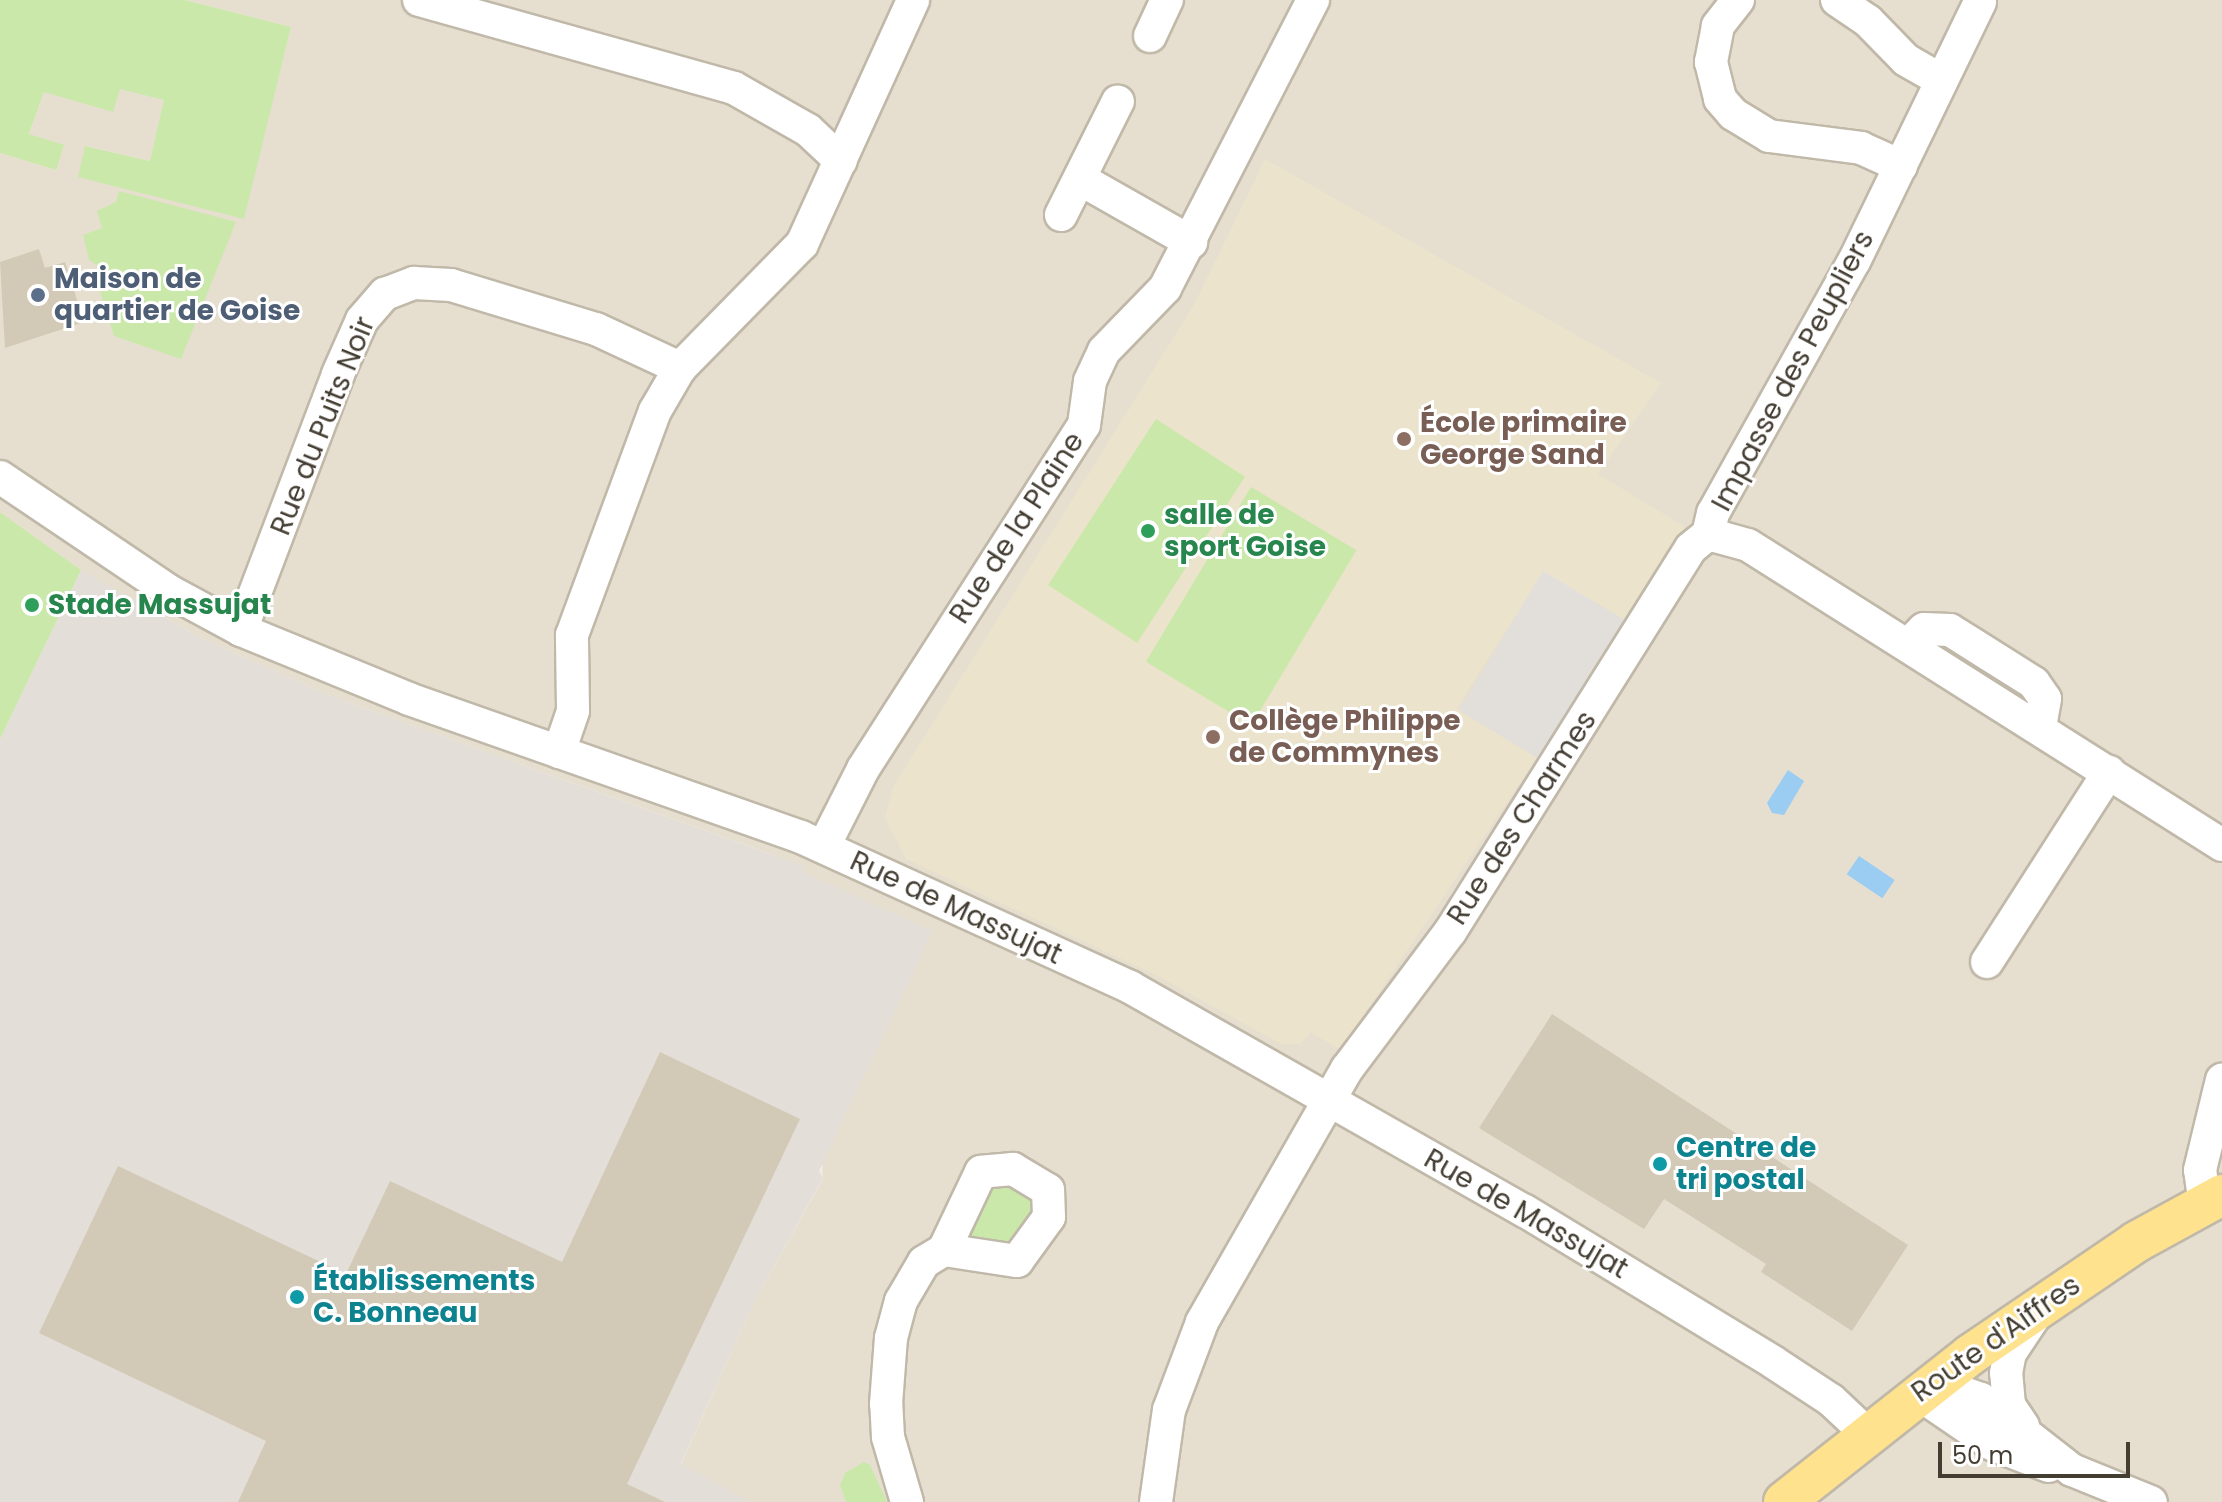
<!DOCTYPE html>
<meta charset="utf-8">
<style>
body{margin:0}
#map{position:relative;width:2222px;height:1502px;overflow:hidden;background:#f2ede2;font-family:Poppins,sans-serif}
div>[style]{position:absolute}
.residential>*{inset:0;background:#e6dfd0}
.industrial>*{inset:0;background:#e3ded7}
.education>*{inset:0;background:#ebe3cb}
.green>*{inset:0;background:#cae8a9;transform-origin:0 0}
.parking>*{inset:0;background:#e2dfdb;transform-origin:0 0}
.water>*{inset:0;background:#9bccf1;transform-origin:0 0}
.building>*{inset:0;background:#d3c9b7}
.roads{filter:drop-shadow(2px 0 #c0b8a8) drop-shadow(-2px 0 #c0b8a8) drop-shadow(0 2px #c0b8a8) drop-shadow(0 -2px #c0b8a8)}
.minor>*{height:32px;margin:-16px;padding:0 16px;transform-origin:16px;border-radius:16px;background:#fff}
.major>*{height:40px;margin:-20px;padding:0 20px;transform-origin:20px;border-radius:20px;background:#ffe28d}
.dots>*{width:22px;height:22px;translate:-50% -50%;box-sizing:border-box;border:4px solid #fff;border-radius:50%}
span{translate:-50% -50%;white-space:nowrap;text-align:center;line-height:1.15;-webkit-text-stroke:6px #fff;paint-order:stroke}
.service-label{font-size:28px;color:#4e5e75;font-weight:700}
.left{translate:0 -50%;text-align:left}
.street-label{font-size:28px;color:#433d32}
.education-label{font-size:28px;color:#785e54;font-weight:700}
.leisure-label{font-size:28px;color:#27864d;font-weight:700}
.culture-label{font-size:28px;color:#0d838f;font-weight:700}
.scale{position:absolute;left:1938px;top:1442px;width:192px;height:36px;box-sizing:border-box;border:4px solid #433d32;border-top:0;padding-left:10px;font-size:24px;line-height:28px;white-space:nowrap;color:#433d32;-webkit-text-stroke:6px #fff;paint-order:stroke}
</style>
<div id="map">
<div class="residential">
<div style="clip-path:polygon(185px 0,2222px 0,2222px 1502px,751px 1502px,681px 1465px,753px 1304px,823px 1179px,805px 873px,774px 855px,333px 697px,203px 639px,81px 570px,0 512px,0 153px,56px 170px,29px 135px,44px 91px,112px 111px,119px 88px,165px 100px,150px 161px,86px 146px,243px 218px,291px 27px)"></div>
</div>
<div class="industrial">
<div style="clip-path:polygon(81px 570px,203px 639px,333px 697px,804px 866px,805px 873px,933px 931px,819px 1171px,823px 1178px,753px 1304px,681px 1464px,751px 1502px,0 1502px,0 739px)"></div>
</div>
<div class="education">
<div style="clip-path:polygon(1265px 159px,1661px 383px,1598px 474px,1685px 527px,1627px 621px,1543px 572px,1457px 708px,1537px 758px,1340px 1050px,1311px 1032px,1300px 1044px,1281px 1044px,1158px 976px,906px 859px,885px 818px,893px 787px,1195px 303px)"></div>
</div>
<div class="green">
<div style="clip-path:polygon(0 0,185px 0,291px 27px,244px 219px,78px 177px,85px 146px,150px 161px,164px 100px,120px 89px,113px 112px,44px 92px,29px 134px,64px 145px,56px 170px,0 153px)"></div>
<div style="clip-path:polygon(119px 191px,236px 222px,181px 359px,114px 336px,100px 291px,108px 272px,89px 260px,83px 235px,102px 228px,97px 211px,116px 202px)"></div>
<div style="left:1156px;top:419px;width:106px;height:198px;rotate:33deg"></div>
<div style="left:1251px;top:487px;width:123px;height:204px;rotate:31deg"></div>
<div style="clip-path:polygon(0 512px,81px 570px,0 739px)"></div>
<div style="clip-path:polygon(996px 1177px,1029px 1191px,1035px 1204px,1030px 1224px,1005px 1250px,967px 1236px)"></div>
<div style="clip-path:polygon(864px 1462px,870px 1465px,887px 1502px,846px 1502px,840px 1485px,845px 1473px)"></div>
</div>
<div class="parking">
<div style="left:1543px;top:571px;width:98px;height:163px;rotate:31deg"></div>
</div>
<div class="water">
<div style="clip-path:polygon(1788px 770px,1804px 781px,1784px 815px,1772px 813px,1767px 803px)"></div>
<div style="left:1859px;top:856px;width:43px;height:22px;rotate:34deg"></div>
</div>
<div class="building">
<div style="clip-path:polygon(39px 249px,45px 268px,65px 262px,84px 322px,5px 348px,0 262px)"></div>
<div style="clip-path:polygon(1552px 1014px,1908px 1245px,1852px 1331px,1761px 1272px,1766px 1264px,1664px 1199px,1644px 1229px,1479px 1128px)"></div>
<div style="clip-path:polygon(660px 1052px,800px 1119px,627px 1484px,665px 1502px,238px 1502px,266px 1441px,39px 1333px,118px 1166px,346px 1274px,390px 1181px,562px 1262px)"></div>
</div>
<div class="roads">
<div class="minor">
<div style="left:419px;top:0;width:327px;rotate:15.6deg"></div>
<div style="left:734px;top:88px;width:85px;rotate:29.6deg"></div>
<div style="left:808px;top:130px;width:45px;rotate:43.2deg"></div>
<div style="left:1738px;top:0;width:33px;rotate:128deg"></div>
<div style="left:1718px;top:26px;width:37px;rotate:101deg"></div>
<div style="left:1711px;top:62px;width:38px;rotate:76deg"></div>
<div style="left:1720px;top:99px;width:20px;rotate:49deg"></div>
<div style="left:1733px;top:114px;width:42px;rotate:31.4deg"></div>
<div style="left:1769px;top:136px;width:93px;rotate:7.4deg"></div>
<div style="left:1861px;top:148px;width:44px;rotate:24.2deg"></div>
<div style="left:1837px;top:0;width:37px;rotate:34deg"></div>
<div style="left:1868px;top:21px;width:54px;rotate:45.7deg"></div>
<div style="left:1906px;top:60px;width:40px;rotate:29.7deg"></div>
<div style="left:1980px;top:2px;width:288px;rotate:115.9deg"></div>
<div style="left:1854px;top:261px;width:289px;rotate:119.2deg"></div>
<div style="left:1713px;top:513px;width:22px;rotate:103deg"></div>
<div style="left:1708px;top:534px;width:41px;rotate:15.4deg"></div>
<div style="left:1748px;top:545px;width:561px;rotate:32.33deg"></div>
<div style="left:1150px;top:36px;width:40px;rotate:-65deg"></div>
<div style="left:1080px;top:179px;width:128px;rotate:29.6deg"></div>
<div style="left:1061px;top:215px;width:127px;rotate:-63.4deg"></div>
<div style="left:0;top:477px;width:204px;rotate:34deg"></div>
<div style="left:169px;top:591px;width:82px;rotate:28.4deg"></div>
<div style="left:241px;top:630px;width:182px;rotate:22.3deg"></div>
<div style="left:409px;top:699px;width:416px;rotate:19.4deg"></div>
<div style="left:801px;top:837px;width:362px;rotate:24.5deg"></div>
<div style="left:1130px;top:987px;width:454px;rotate:29.6deg"></div>
<div style="left:1525px;top:1211px;width:290px;rotate:31.3deg"></div>
<div style="left:1773px;top:1362px;width:69px;rotate:33.2deg"></div>
<div style="left:1831px;top:1400px;width:48px;rotate:43.3deg"></div>
<div style="left:241px;top:630px;width:274px;rotate:-69.2deg"></div>
<div style="left:338px;top:374px;width:59px;rotate:-66deg"></div>
<div style="left:362px;top:320px;width:35px;rotate:-49deg"></div>
<div style="left:385px;top:294px;width:31px;rotate:-21deg"></div>
<div style="left:414px;top:283px;width:37px;rotate:3deg"></div>
<div style="left:451px;top:285px;width:152px;rotate:16.9deg"></div>
<div style="left:596px;top:329px;width:93px;rotate:24.9deg"></div>
<div style="left:1909px;top:644px;width:21px;rotate:-45deg"></div>
<div style="left:1924px;top:629px;width:26px;rotate:2deg"></div>
<div style="left:1950px;top:630px;width:99px;rotate:32.2deg"></div>
<div style="left:2034px;top:683px;width:19px;rotate:55deg"></div>
<div style="left:2045px;top:699px;width:29px;rotate:100deg"></div>
<div style="left:559px;top:752px;width:43px;rotate:-71.1deg"></div>
<div style="left:573px;top:711px;width:76px;rotate:-90.8deg"></div>
<div style="left:572px;top:635px;width:239px;rotate:-69.7deg"></div>
<div style="left:655px;top:411px;width:50px;rotate:-59.8deg"></div>
<div style="left:680px;top:368px;width:174px;rotate:-45.5deg"></div>
<div style="left:802px;top:244px;width:268px;rotate:-65.5deg"></div>
<div style="left:824px;top:846px;width:86px;rotate:-63.1deg"></div>
<div style="left:863px;top:769px;width:409px;rotate:-57.3deg"></div>
<div style="left:1084px;top:425px;width:44px;rotate:-82.2deg"></div>
<div style="left:1090px;top:381px;width:33px;rotate:-65deg"></div>
<div style="left:1104px;top:351px;width:88px;rotate:-45.9deg"></div>
<div style="left:1165px;top:288px;width:324px;rotate:-62.8deg"></div>
<div style="left:1987px;top:962px;width:226px;rotate:-57.3deg"></div>
<div style="left:2205px;top:1205px;width:35px;rotate:-98deg"></div>
<div style="left:2200px;top:1170px;width:93px;rotate:-76.3deg"></div>
<div style="left:1933px;top:1382px;width:51px;rotate:19.5deg"></div>
<div style="left:1981px;top:1399px;width:115px;rotate:38deg"></div>
<div style="left:2072px;top:1470px;width:85px;rotate:22.1deg"></div>
<div style="left:1917px;top:1393px;width:91px;rotate:34.2deg"></div>
<div style="left:1992px;top:1444px;width:61px;rotate:21.1deg"></div>
<div style="left:2023px;top:1426px;width:25px;rotate:-124deg"></div>
<div style="left:2009px;top:1405px;width:32px;rotate:-95deg"></div>
<div style="left:2006px;top:1373px;width:20px;rotate:-79deg"></div>
<div style="left:2010px;top:1353px;width:47px;rotate:-56.3deg"></div>
<div style="left:907px;top:1502px;width:68px;rotate:-106.3deg"></div>
<div style="left:888px;top:1437px;width:33px;rotate:-93deg"></div>
<div style="left:886px;top:1404px;width:66px;rotate:-85.7deg"></div>
<div style="left:891px;top:1338px;width:38px;rotate:-75deg"></div>
<div style="left:901px;top:1301px;width:45px;rotate:-59.5deg"></div>
<div style="left:924px;top:1262px;width:23px;rotate:-31deg"></div>
<div style="left:944px;top:1250px;width:74px;rotate:8.6deg"></div>
<div style="left:1017px;top:1261px;width:54px;rotate:-54deg"></div>
<div style="left:1049px;top:1217px;width:27px;rotate:-92deg"></div>
<div style="left:1048px;top:1190px;width:41px;rotate:-149deg"></div>
<div style="left:1013px;top:1169px;width:32px;rotate:175deg"></div>
<div style="left:981px;top:1172px;width:86px;rotate:115.4deg"></div>
<div style="left:1156px;top:1502px;width:93px;rotate:-82deg"></div>
<div style="left:1169px;top:1410px;width:94px;rotate:-69.4deg"></div>
<div style="left:1202px;top:1322px;width:292px;rotate:-60.2deg"></div>
<div style="left:1347px;top:1069px;width:171px;rotate:-53.1deg"></div>
<div style="left:1450px;top:932px;width:453px;rotate:-57.9deg"></div>
<div style="left:1691px;top:548px;width:22px;rotate:-39deg"></div>
</div>
<div class="major">
<div style="left:1784px;top:1502px;width:237px;rotate:-38.3deg"></div>
<div style="left:1970px;top:1355px;width:201px;rotate:-34.2deg"></div>
<div style="left:2136px;top:1242px;width:98px;rotate:-28.7deg"></div>
</div>
</div>
<div class="dots">
<div style="left:38px;top:295px;background:#5c6f8a"></div>
<div style="left:1404px;top:439px;background:#8d6e63"></div>
<div style="left:1148px;top:531px;background:#2e9e5b"></div>
<div style="left:32px;top:605px;background:#2e9e5b"></div>
<div style="left:1213px;top:737px;background:#8d6e63"></div>
<div style="left:1660px;top:1164px;background:#0f9aa8"></div>
<div style="left:297px;top:1297px;background:#0f9aa8"></div>
</div>
<div class="service-label">
<span class="left" style="left:54px;top:295px">Maison de<br>quartier de Goise</span>
</div>
<div class="street-label">
<span style="left:1793px;top:371px;rotate:-62deg">Impasse des Peupliers</span>
<span style="left:323px;top:426px;rotate:-68deg">Rue du Puits Noir</span>
<span style="left:1017px;top:528px;rotate:-57deg">Rue de la Plaine</span>
<span style="left:1522px;top:818px;rotate:-57deg">Rue des Charmes</span>
<span style="left:956px;top:908px;rotate:25deg">Rue de Massujat</span>
<span style="left:1526px;top:1214px;rotate:30deg">Rue de Massujat</span>
<span style="left:1996px;top:1339px;rotate:-35deg">Route d'Aiffres</span>
</div>
<div class="education-label">
<span class="left" style="left:1420px;top:439px">École primaire<br>George Sand</span>
<span class="left" style="left:1229px;top:737px">Collège Philippe<br>de Commynes</span>
</div>
<div class="leisure-label">
<span class="left" style="left:1164px;top:531px">salle de<br>sport Goise</span>
<span class="left" style="left:48px;top:605px">Stade Massujat</span>
</div>
<div class="culture-label">
<span class="left" style="left:1676px;top:1164px">Centre de<br>tri postal</span>
<span class="left" style="left:313px;top:1297px">Établissements<br>C. Bonneau</span>
</div>
<div class="scale">50 m</div>
</div>
